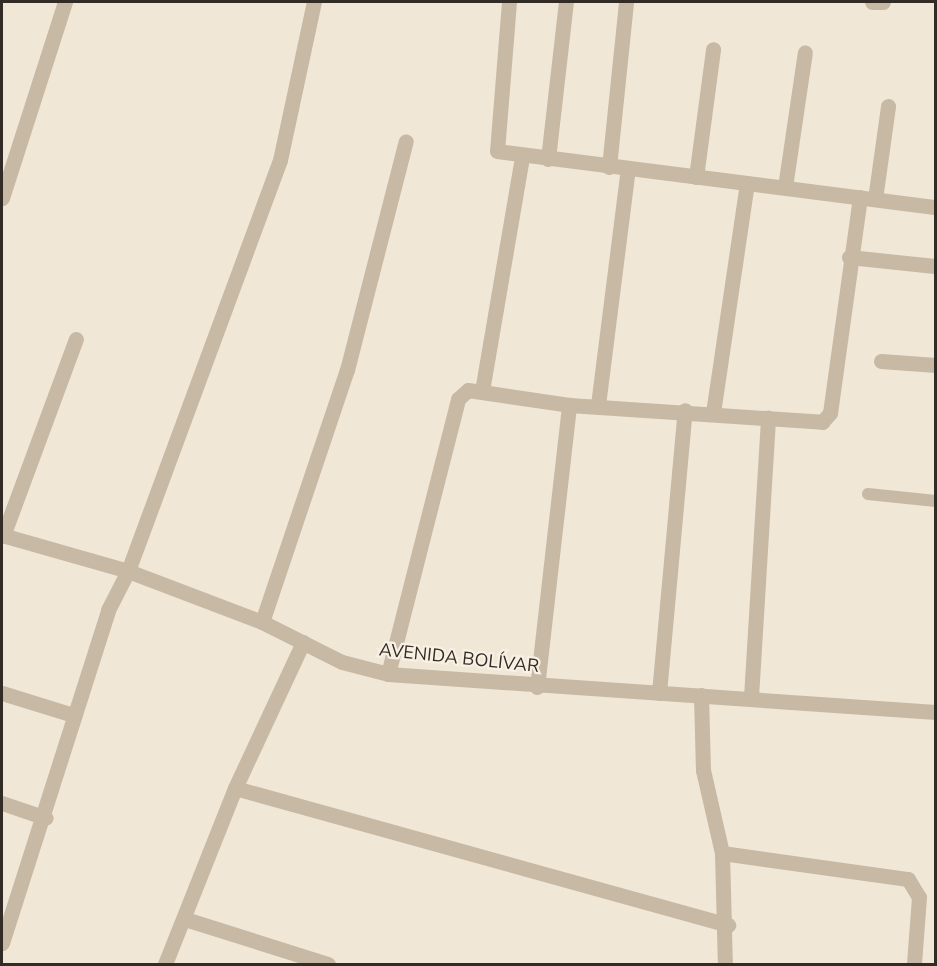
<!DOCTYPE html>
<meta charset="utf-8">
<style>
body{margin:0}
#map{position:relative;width:937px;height:966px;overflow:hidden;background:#f0e7d7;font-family:"Nunito Sans",sans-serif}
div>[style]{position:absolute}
.service>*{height:12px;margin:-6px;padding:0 6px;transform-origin:6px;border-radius:6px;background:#c7b9a4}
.minor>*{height:15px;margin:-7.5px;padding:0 7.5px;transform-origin:7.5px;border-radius:7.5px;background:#c7b9a4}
span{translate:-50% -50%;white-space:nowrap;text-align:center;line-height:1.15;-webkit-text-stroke:4.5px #f8f1e3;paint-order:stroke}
.street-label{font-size:18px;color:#332b25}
.frame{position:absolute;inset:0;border:3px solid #332b25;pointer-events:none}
</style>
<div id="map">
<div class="service">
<div style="left:868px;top:494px;width:68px;rotate:5.9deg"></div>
</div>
<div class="minor">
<div style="left:509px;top:2px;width:149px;rotate:94.6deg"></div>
<div style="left:497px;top:151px;width:443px;rotate:7.3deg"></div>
<div style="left:872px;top:2px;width:11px"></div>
<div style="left:548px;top:159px;width:158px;rotate:-83.5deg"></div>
<div style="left:609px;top:167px;width:166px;rotate:-84.1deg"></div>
<div style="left:696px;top:177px;width:129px;rotate:-82.4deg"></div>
<div style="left:785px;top:187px;width:136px;rotate:-81.6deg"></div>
<div style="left:2px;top:198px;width:206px;rotate:-72.2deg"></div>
<div style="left:875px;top:199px;width:94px;rotate:-82deg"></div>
<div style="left:849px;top:257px;width:86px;rotate:6deg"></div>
<div style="left:881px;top:361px;width:55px;rotate:4.2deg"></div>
<div style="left:482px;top:391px;width:238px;rotate:-80.3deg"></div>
<div style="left:598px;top:405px;width:238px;rotate:-82.8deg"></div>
<div style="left:713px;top:413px;width:232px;rotate:-81.6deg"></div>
<div style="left:2px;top:535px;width:131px;rotate:15.9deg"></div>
<div style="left:128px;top:571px;width:143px;rotate:20.8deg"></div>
<div style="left:262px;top:622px;width:89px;rotate:26.6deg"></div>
<div style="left:342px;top:662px;width:48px;rotate:14.6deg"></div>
<div style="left:388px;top:674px;width:549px;rotate:3.97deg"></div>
<div style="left:3px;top:536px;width:210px;rotate:-69.7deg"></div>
<div style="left:262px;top:622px;width:266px;rotate:-71.4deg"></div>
<div style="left:347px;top:370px;width:236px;rotate:-75.6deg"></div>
<div style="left:388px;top:674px;width:284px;rotate:-75.7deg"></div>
<div style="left:458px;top:399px;width:13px;rotate:-42deg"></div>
<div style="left:468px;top:390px;width:102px;rotate:8.4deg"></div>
<div style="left:569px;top:405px;width:254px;rotate:3.8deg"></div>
<div style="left:822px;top:422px;width:12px;rotate:-48deg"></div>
<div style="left:830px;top:413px;width:218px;rotate:-82.1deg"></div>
<div style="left:537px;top:687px;width:284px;rotate:-83.5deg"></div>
<div style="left:2px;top:693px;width:74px;rotate:17.2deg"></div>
<div style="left:659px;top:693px;width:284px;rotate:-84.8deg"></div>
<div style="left:701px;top:695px;width:75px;rotate:88.5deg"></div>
<div style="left:703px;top:770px;width:85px;rotate:77.1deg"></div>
<div style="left:722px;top:853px;width:111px;rotate:88.5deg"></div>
<div style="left:751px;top:697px;width:280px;rotate:-86.5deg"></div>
<div style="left:235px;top:788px;width:512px;rotate:15.53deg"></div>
<div style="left:2px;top:803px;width:46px;rotate:18.8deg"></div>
<div style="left:722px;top:853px;width:188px;rotate:8deg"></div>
<div style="left:908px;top:879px;width:21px;rotate:59deg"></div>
<div style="left:919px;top:897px;width:67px;rotate:94.3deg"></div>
<div style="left:185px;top:919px;width:150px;rotate:17.5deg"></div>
<div style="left:2px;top:943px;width:349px;rotate:-72.3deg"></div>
<div style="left:108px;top:610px;width:44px;rotate:-62.9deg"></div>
<div style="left:128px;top:571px;width:438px;rotate:-69.7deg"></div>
<div style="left:280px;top:160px;width:162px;rotate:-77.9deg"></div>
<div style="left:165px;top:964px;width:189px;rotate:-68.3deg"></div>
<div style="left:235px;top:788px;width:161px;rotate:-65deg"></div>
</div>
<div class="street-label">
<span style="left:459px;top:658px;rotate:6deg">AVENIDA BOLÍVAR</span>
</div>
<div class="frame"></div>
</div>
